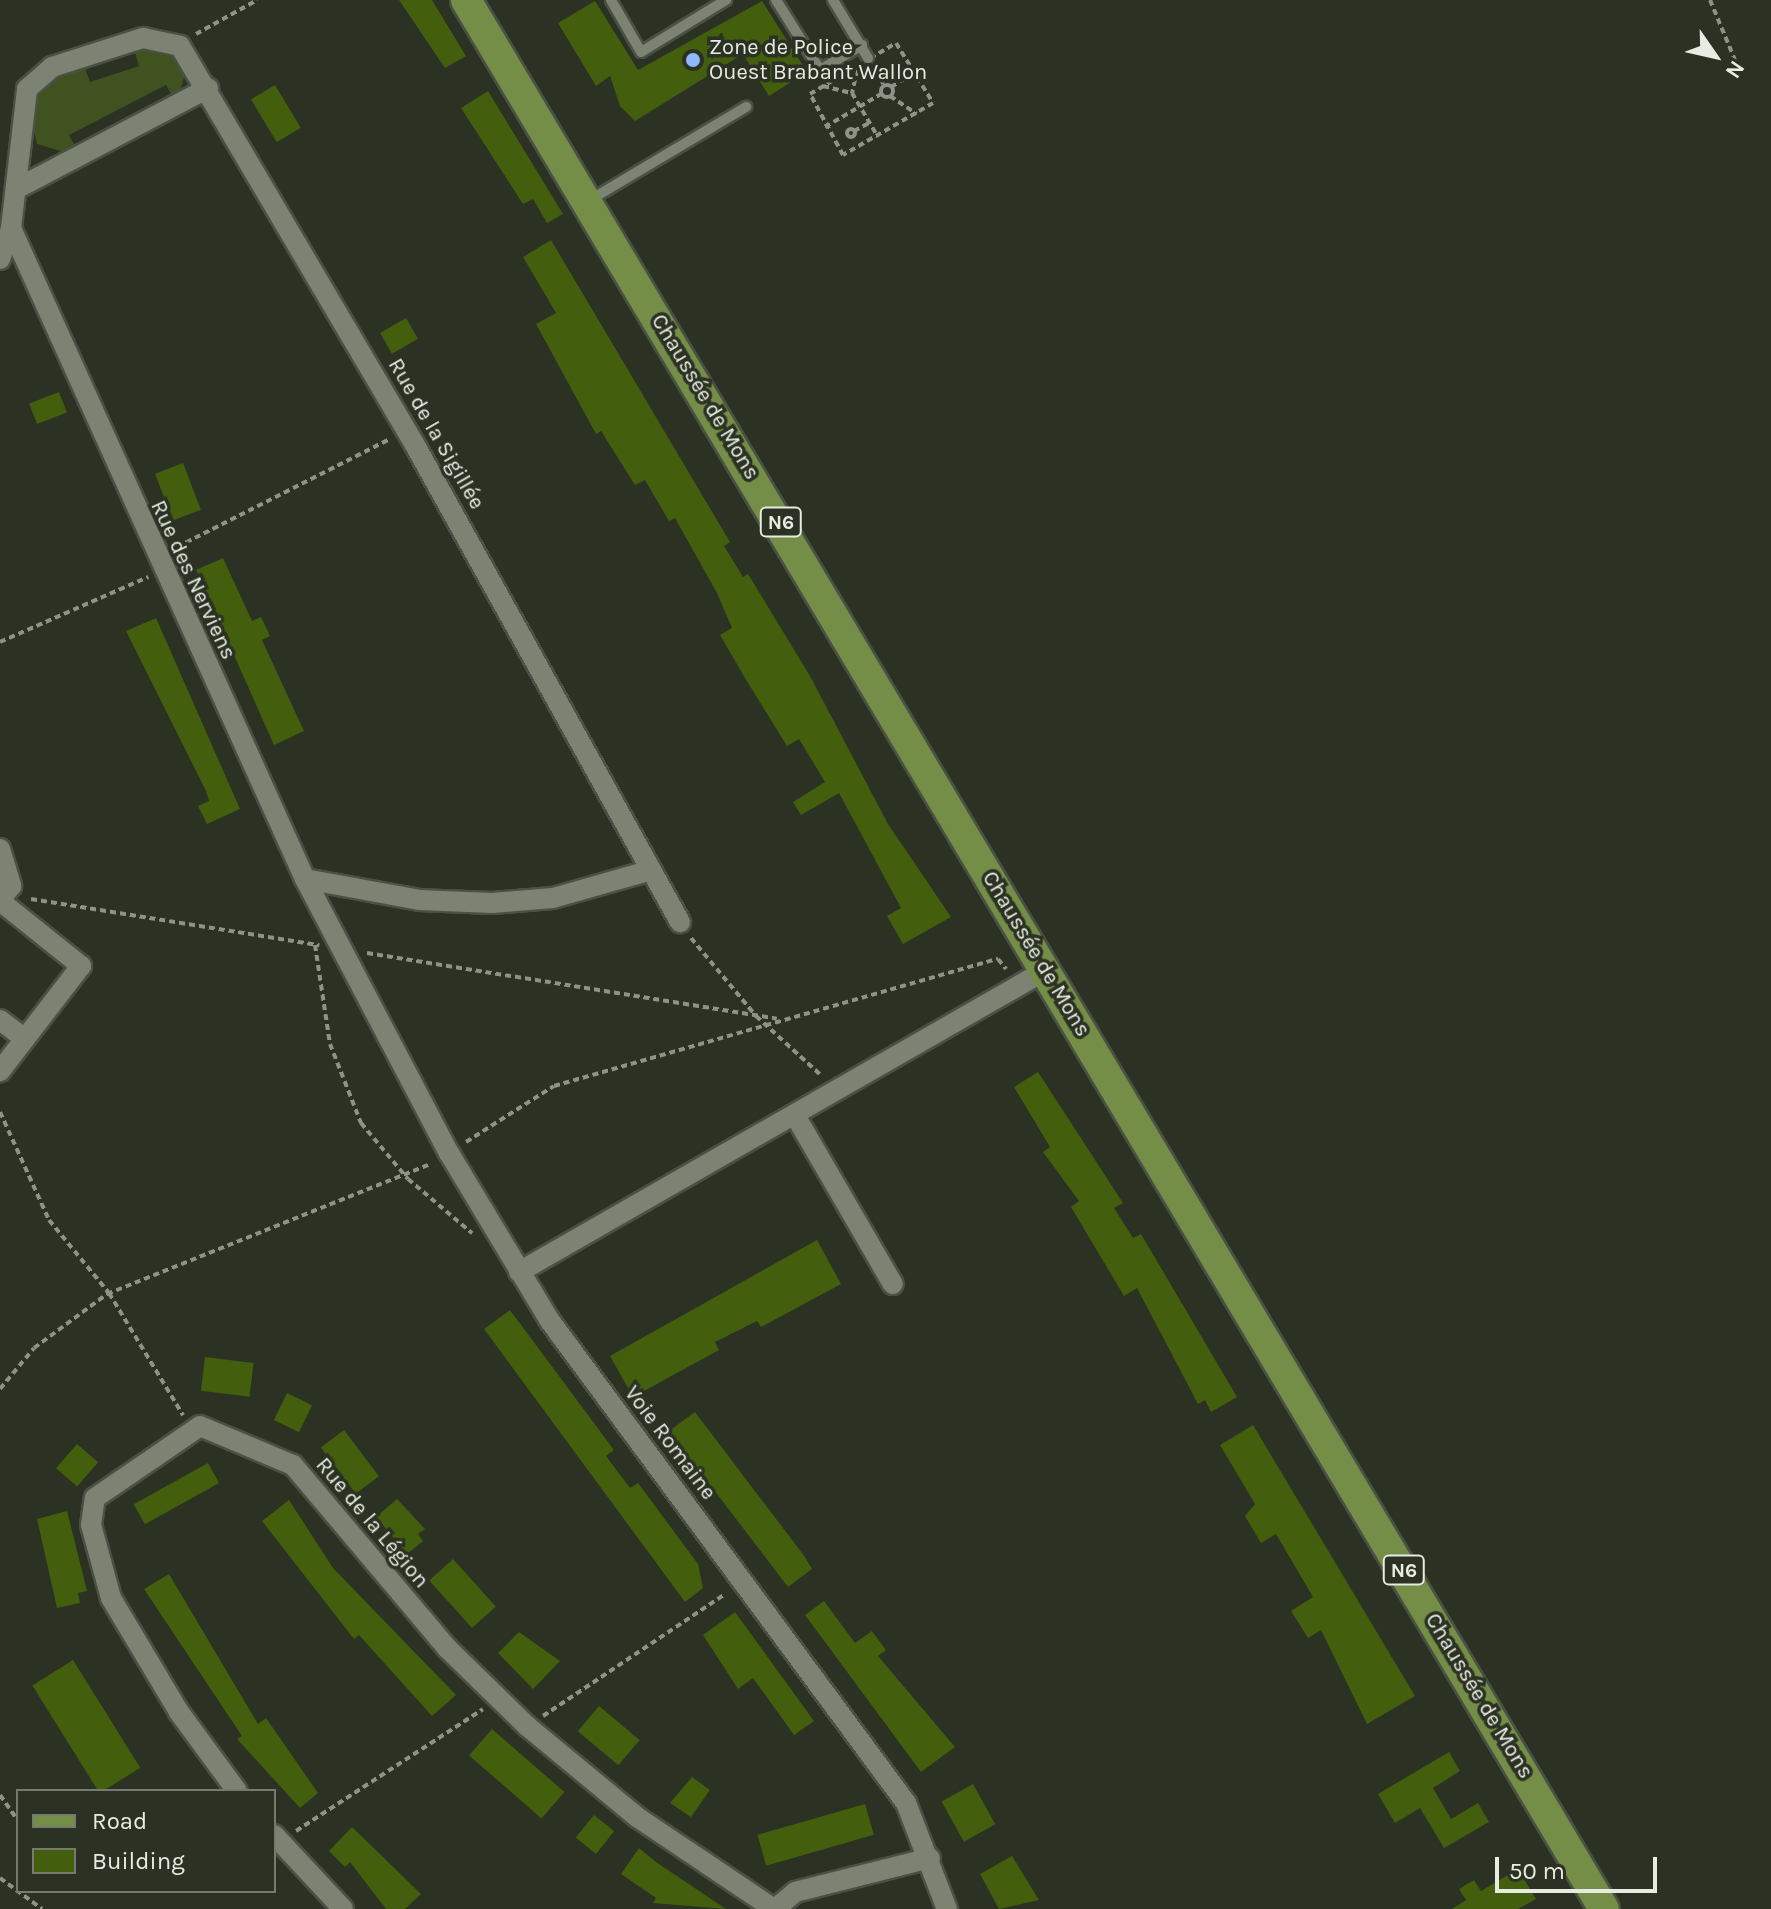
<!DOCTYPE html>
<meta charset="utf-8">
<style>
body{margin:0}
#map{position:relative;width:1771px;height:1909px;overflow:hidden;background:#2b3123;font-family:Karla,sans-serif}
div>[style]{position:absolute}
.green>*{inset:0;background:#3f5220}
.building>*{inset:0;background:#435e0c;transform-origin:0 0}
.path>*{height:4px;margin-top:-2px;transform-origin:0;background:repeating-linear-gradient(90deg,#8e9388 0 6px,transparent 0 10px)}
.path>.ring{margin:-2px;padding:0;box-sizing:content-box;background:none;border:4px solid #8e9388;border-radius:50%}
.roads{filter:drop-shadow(2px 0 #4a5044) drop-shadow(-2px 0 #4a5044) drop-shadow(0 2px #4a5044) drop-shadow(0 -2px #4a5044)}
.service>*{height:10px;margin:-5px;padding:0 5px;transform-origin:5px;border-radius:5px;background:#7c8373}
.minor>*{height:20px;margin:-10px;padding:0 10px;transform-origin:10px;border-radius:10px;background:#7c8373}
.primary>*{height:30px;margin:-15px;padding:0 15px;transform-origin:15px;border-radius:15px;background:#758e47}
.dots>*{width:22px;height:22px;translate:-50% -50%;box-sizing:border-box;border:4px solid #2b3123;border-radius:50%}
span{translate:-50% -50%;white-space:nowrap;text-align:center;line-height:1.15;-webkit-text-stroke:7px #2b3123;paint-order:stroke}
.shield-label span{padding:2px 6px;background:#2b3123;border:2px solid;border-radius:6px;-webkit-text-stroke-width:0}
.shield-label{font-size:20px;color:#e7ebe2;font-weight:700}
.poi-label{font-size:22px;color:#e7ebe2}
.left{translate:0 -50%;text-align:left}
.street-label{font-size:22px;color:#e7ebe2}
.legend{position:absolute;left:16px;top:1789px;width:260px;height:104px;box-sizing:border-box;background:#2b3123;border:2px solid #767b6f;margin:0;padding:10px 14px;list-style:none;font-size:24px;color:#e7ebe2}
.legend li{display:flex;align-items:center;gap:16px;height:40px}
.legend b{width:40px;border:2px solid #767b6f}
.north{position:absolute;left:1675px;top:16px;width:80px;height:80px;-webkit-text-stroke:6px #2b3123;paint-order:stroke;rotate:124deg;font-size:22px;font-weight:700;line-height:32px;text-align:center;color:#e7ebe2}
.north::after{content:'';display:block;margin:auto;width:28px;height:36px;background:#e7ebe2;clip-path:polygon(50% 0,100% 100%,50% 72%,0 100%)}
.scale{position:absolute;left:1495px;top:1857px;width:162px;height:36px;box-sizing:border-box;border:4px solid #e7ebe2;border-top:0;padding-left:10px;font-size:24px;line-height:28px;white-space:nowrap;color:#e7ebe2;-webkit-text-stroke:6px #2b3123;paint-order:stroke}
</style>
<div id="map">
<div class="green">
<div style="clip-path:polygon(152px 46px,176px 55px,186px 70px,179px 95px,174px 99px,166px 85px,69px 135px,77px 150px,67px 153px,37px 144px,29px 111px,50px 78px,84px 66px,90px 82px,139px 66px,134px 50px)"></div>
</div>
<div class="building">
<div style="clip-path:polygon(399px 0,432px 0,466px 56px,445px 68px)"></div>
<div style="clip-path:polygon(595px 1px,638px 70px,762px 1px,807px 72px,769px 96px,743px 54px,635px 121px,620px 106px,610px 76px,596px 86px,558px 23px)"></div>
<div style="left:275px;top:85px;width:50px;height:28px;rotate:59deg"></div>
<div style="clip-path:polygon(488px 91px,563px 214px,547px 223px,533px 199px,523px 204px,461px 108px)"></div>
<div style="clip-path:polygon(551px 240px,730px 542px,724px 546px,743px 577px,748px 574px,810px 676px,888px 824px,951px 917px,903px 944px,887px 916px,901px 908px,839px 793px,801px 815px,793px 802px,825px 782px,799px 739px,787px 746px,745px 678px,720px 635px,732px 628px,717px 593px,675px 518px,669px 521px,645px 480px,635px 485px,601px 431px,596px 434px,536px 324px,556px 313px,523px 257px)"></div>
<div style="left:406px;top:318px;width:24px;height:30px;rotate:60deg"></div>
<div style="left:59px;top:392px;width:22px;height:32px;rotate:69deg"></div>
<div style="left:183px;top:463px;width:50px;height:30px;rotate:69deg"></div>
<div style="clip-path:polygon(223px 558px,252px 621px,261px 617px,270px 636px,262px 640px,304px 731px,274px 745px,196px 570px)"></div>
<div style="clip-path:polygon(156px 618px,240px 809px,207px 824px,198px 806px,209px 801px,206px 791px,126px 631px)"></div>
<div style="clip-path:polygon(1038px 1072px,1123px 1203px,1114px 1208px,1133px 1238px,1141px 1234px,1237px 1397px,1211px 1412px,1205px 1400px,1198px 1404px,1137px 1288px,1124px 1296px,1071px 1207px,1079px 1201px,1043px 1152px,1050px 1147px,1014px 1087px)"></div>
<div style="clip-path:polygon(817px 1240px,841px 1284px,761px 1327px,757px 1321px,715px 1342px,719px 1350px,633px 1397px,610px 1356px)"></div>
<div style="clip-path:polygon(510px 1310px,614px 1450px,606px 1456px,630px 1488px,638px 1483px,698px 1564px,703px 1588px,685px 1602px,484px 1329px)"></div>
<div style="left:205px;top:1357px;width:49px;height:34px;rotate:7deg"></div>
<div style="left:287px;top:1393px;width:28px;height:30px;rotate:26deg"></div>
<div style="clip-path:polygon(695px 1412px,805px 1557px,812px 1569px,788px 1587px,669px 1431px)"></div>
<div style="clip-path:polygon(1253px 1425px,1415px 1696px,1367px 1724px,1321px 1630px,1308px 1638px,1291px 1611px,1313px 1597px,1276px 1534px,1261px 1543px,1245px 1516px,1255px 1504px,1220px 1445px)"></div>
<div style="left:344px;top:1430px;width:58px;height:29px;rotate:53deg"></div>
<div style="left:77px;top:1444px;width:28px;height:32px;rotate:41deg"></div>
<div style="left:208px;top:1463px;width:23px;height:85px;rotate:61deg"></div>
<div style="clip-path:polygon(397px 1499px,425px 1529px,418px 1534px,423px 1541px,407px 1554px,376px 1517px)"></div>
<div style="clip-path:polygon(289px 1500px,333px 1568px,456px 1695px,432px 1716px,359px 1635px,354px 1639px,262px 1521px)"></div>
<div style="clip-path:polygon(67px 1511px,87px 1591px,78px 1593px,80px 1603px,57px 1608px,37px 1519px)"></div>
<div style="left:453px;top:1559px;width:64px;height:32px;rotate:48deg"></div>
<div style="clip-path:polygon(169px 1574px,258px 1724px,266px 1718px,318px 1793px,300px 1808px,237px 1739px,242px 1736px,144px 1589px)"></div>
<div style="clip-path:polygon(824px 1601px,855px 1643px,872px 1631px,886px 1650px,878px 1656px,955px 1747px,921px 1772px,805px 1615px)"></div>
<div style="clip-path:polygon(735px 1612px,814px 1721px,794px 1735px,753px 1678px,738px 1689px,703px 1635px)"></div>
<div style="clip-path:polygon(519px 1632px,560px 1661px,533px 1689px,498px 1653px)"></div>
<div style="left:73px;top:1660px;width:127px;height:48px;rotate:58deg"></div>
<div style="left:599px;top:1706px;width:53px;height:33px;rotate:40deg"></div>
<div style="left:492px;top:1729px;width:96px;height:35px;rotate:41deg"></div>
<div style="clip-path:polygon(1449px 1752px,1460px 1771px,1433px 1788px,1451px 1819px,1478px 1803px,1489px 1822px,1444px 1848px,1420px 1808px,1395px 1823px,1378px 1794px)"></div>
<div style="clip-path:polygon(692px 1777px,710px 1790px,691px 1817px,670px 1803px)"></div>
<div style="left:973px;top:1784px;width:46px;height:36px;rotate:61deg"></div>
<div style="left:865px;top:1804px;width:32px;height:112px;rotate:74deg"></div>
<div style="left:594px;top:1815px;width:26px;height:29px;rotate:39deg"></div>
<div style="clip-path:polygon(352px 1827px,421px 1894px,405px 1909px,386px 1909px,350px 1862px,345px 1867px,329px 1851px)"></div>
<div style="clip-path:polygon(639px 1848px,656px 1862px,726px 1909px,653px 1903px,656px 1898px,621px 1874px)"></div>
<div style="clip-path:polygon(1012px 1856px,1039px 1900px,999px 1909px,980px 1874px)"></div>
<div style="clip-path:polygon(1518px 1869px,1536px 1899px,1518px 1909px,1452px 1909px,1466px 1900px,1459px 1889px,1474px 1880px,1481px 1891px)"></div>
</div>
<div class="path">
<div style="left:1710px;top:0;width:65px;rotate:67.4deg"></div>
<div style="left:196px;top:34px;width:70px;rotate:-29.1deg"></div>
<div style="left:896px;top:43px;width:70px;rotate:58.3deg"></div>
<div style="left:933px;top:103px;width:104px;rotate:150deg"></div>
<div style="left:843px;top:155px;width:69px;rotate:-118.4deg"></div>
<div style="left:810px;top:94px;width:100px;rotate:-30.7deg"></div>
<div style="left:857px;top:70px;width:24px;rotate:102deg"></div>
<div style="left:852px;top:93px;width:51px;rotate:59.4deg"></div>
<div style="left:875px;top:70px;width:17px;rotate:59deg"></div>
<div class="ring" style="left:881px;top:85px;width:8px;height:8px"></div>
<div style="left:823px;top:86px;width:30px;rotate:14deg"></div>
<div style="left:891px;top:87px;width:29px;rotate:-31deg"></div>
<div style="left:890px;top:96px;width:32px;rotate:34deg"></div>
<div style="left:825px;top:127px;width:65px;rotate:-30.5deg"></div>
<div class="ring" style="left:847px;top:129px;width:4px;height:4px"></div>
<div style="left:854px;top:131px;width:17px;rotate:-28deg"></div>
<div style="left:177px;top:547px;width:239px;rotate:-26.9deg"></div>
<div style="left:0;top:642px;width:162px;rotate:-23.7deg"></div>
<div style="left:31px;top:899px;width:292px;rotate:9.1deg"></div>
<div style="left:691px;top:938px;width:102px;rotate:50.2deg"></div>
<div style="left:756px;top:1016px;width:89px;rotate:42.3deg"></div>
<div style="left:315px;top:945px;width:100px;rotate:81.4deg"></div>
<div style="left:330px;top:1044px;width:85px;rotate:68.6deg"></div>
<div style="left:361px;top:1123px;width:73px;rotate:50deg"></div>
<div style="left:408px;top:1179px;width:84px;rotate:40.2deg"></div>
<div style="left:367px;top:953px;width:415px;rotate:9.1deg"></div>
<div style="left:0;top:1112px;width:119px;rotate:65.6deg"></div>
<div style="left:49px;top:1220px;width:94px;rotate:50.6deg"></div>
<div style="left:109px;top:1293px;width:143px;rotate:58.8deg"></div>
<div style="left:466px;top:1142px;width:104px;rotate:-32.5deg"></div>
<div style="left:554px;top:1086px;width:462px;rotate:-16deg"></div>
<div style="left:998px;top:959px;width:13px;rotate:51deg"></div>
<div style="left:0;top:1389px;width:53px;rotate:-50.3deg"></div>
<div style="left:34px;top:1348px;width:91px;rotate:-36.5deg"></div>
<div style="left:107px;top:1294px;width:349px;rotate:-21.9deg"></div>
<div style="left:543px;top:1716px;width:219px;rotate:-33.8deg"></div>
<div style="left:0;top:1795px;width:32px;rotate:55deg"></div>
<div style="left:296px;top:1831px;width:223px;rotate:-33.1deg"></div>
<div style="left:0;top:1878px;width:52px;rotate:36.4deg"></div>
<div style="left:81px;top:1891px;width:19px"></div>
</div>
<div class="roads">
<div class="service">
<div style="left:611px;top:0;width:60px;rotate:60deg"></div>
<div style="left:641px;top:52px;width:100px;rotate:-31.5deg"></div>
<div style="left:776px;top:0;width:83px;rotate:57.8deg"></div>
<div style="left:820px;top:70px;width:49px;rotate:-30.8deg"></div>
<div style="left:833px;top:0;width:68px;rotate:58.9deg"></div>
<div style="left:590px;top:200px;width:182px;rotate:-30.8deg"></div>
</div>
<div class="minor">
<div style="left:16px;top:189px;width:217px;rotate:-27.7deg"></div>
<div style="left:11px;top:228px;width:714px;rotate:65.7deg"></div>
<div style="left:305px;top:879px;width:310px;rotate:62.3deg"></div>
<div style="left:449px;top:1153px;width:196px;rotate:59deg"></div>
<div style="left:550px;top:1321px;width:599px;rotate:53.55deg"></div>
<div style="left:906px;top:1803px;width:114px;rotate:68.9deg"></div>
<div style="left:0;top:259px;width:33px;rotate:-70deg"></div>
<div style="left:11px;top:228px;width:140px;rotate:-83.4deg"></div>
<div style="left:27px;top:89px;width:33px;rotate:-41deg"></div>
<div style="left:52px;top:67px;width:96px;rotate:-17.7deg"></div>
<div style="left:143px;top:38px;width:38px;rotate:12deg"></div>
<div style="left:180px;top:46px;width:463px;rotate:59.5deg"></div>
<div style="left:415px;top:445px;width:546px;rotate:60.95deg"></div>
<div style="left:0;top:849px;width:39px;rotate:73deg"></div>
<div style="left:11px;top:886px;width:18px;rotate:128deg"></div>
<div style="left:305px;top:879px;width:116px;rotate:10.4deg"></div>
<div style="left:419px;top:900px;width:73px;rotate:2.4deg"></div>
<div style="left:492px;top:903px;width:61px;rotate:-4.7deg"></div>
<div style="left:553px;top:898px;width:102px;rotate:-15.9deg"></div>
<div style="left:0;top:901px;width:104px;rotate:38.7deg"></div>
<div style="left:81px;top:966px;width:133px;rotate:127.6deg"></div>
<div style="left:0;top:1020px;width:31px;rotate:37deg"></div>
<div style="left:796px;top:1117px;width:193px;rotate:59.9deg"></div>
<div style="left:519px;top:1272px;width:607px;rotate:-29.82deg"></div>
<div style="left:237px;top:1791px;width:98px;rotate:-126.3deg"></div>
<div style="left:179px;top:1712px;width:133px;rotate:-120.8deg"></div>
<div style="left:111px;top:1598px;width:76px;rotate:-105.3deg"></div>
<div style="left:91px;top:1525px;width:27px;rotate:-82deg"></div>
<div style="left:95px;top:1498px;width:127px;rotate:-34.4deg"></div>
<div style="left:200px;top:1426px;width:101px;rotate:22.8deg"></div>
<div style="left:293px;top:1465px;width:239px;rotate:49.9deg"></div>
<div style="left:447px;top:1648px;width:112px;rotate:44.3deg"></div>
<div style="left:527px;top:1726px;width:143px;rotate:39.6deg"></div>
<div style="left:637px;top:1817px;width:165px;rotate:33.9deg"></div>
<div style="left:274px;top:1835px;width:101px;rotate:47deg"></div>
<div style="left:775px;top:1909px;width:26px;rotate:-40deg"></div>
<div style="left:795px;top:1892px;width:139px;rotate:-14.1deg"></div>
</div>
<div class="primary">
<div style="left:466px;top:0;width:2222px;rotate:59.2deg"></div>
</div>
</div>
<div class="dots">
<div style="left:693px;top:60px;background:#90b8fd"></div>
</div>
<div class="shield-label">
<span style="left:781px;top:522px">N6</span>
<span style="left:1404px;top:1570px">N6</span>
</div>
<div class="poi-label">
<span class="left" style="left:709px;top:60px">Zone de Police<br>Ouest Brabant Wallon</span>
</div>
<div class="street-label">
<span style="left:705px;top:397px;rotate:59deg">Chaussée de Mons</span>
<span style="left:436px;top:434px;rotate:60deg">Rue de la Sigillée</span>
<span style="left:193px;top:580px;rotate:65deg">Rue des Nerviens</span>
<span style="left:1036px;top:954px;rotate:59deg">Chaussée de Mons</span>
<span style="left:670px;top:1443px;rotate:53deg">Voie Romaine</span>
<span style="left:372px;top:1523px;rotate:50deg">Rue de la Légion</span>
<span style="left:1479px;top:1696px;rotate:59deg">Chaussée de Mons</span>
</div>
<ul class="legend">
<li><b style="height:10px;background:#758e47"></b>Road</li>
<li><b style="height:22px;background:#435e0c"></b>Building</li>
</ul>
<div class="north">N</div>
<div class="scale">50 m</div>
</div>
